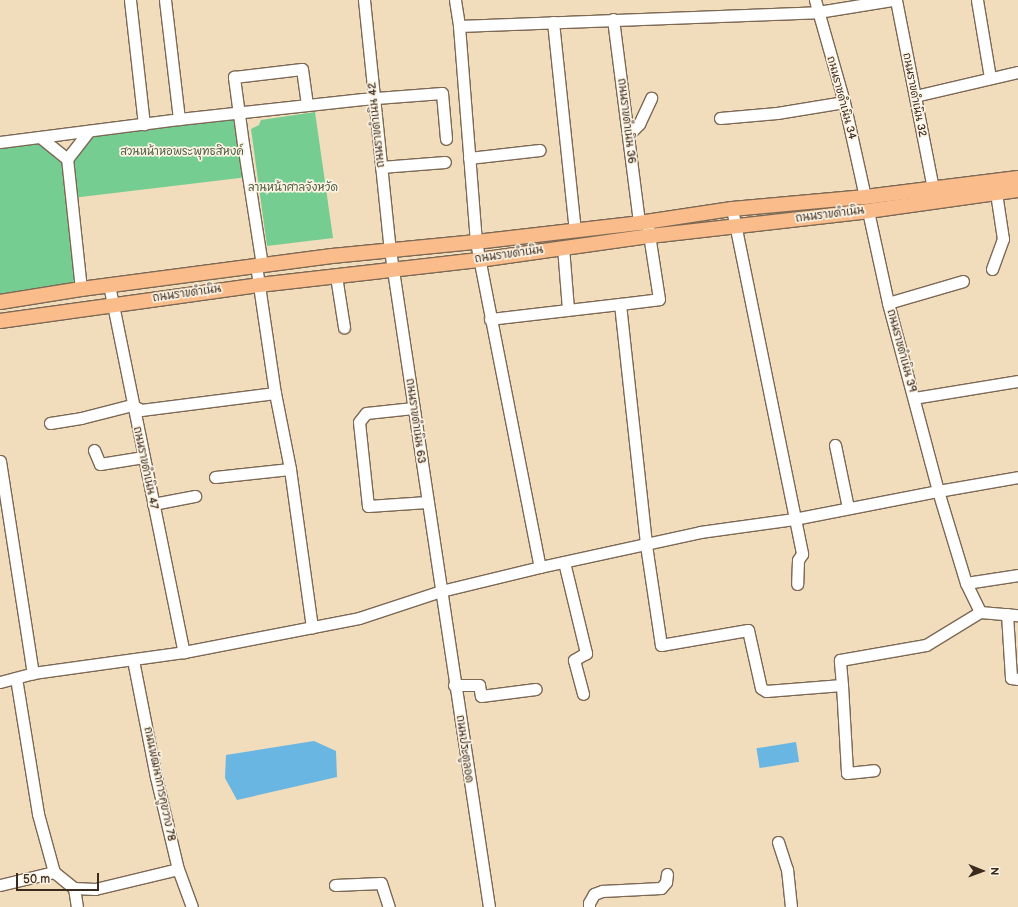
<!DOCTYPE html>
<meta charset="utf-8">
<style>
body{margin:0}
#map{position:relative;width:1018px;height:907px;overflow:hidden;background:#f1dcbb;font-family:"Balsamiq Sans","Playpen Sans Thai",sans-serif}
div>[style]{position:absolute}
.green>*{inset:0;background:#76cd92}
.water>*{inset:0;background:#69b6e2;transform-origin:0 0}
.roads{filter:drop-shadow(1px 0 #7b6855) drop-shadow(-1px 0 #7b6855) drop-shadow(0 1px #7b6855) drop-shadow(0 -1px #7b6855)}
.minor>*{height:11px;margin:-5.5px;padding:0 5.5px;transform-origin:5.5px;border-radius:5.5px;background:#fff}
.major>*{height:14px;margin:-7px;padding:0 7px;transform-origin:7px;border-radius:7px;background:#f9bc8a}
span{translate:-50% -50%;white-space:nowrap;text-align:center;line-height:1.15;-webkit-text-stroke:3.5px #fcf5e5;paint-order:stroke}
.street-label{font-size:11px;color:#3b2a1e}
.park-label{font-size:11px;color:#4d5b41}
.north{position:absolute;left:962px;top:851px;width:40px;height:40px;-webkit-text-stroke:3px #fcf5e5;paint-order:stroke;rotate:91deg;font-size:11px;font-weight:700;line-height:16px;text-align:center;color:#3b2a1e}
.north::after{content:'';display:block;margin:auto;width:14px;height:18px;background:#3b2a1e;clip-path:polygon(50% 0,100% 100%,50% 72%,0 100%)}
.scale{position:absolute;left:16px;top:873px;width:83px;height:18px;box-sizing:border-box;border:2px solid #3b2a1e;border-top:0;padding-left:5px;font-size:12px;line-height:14px;white-space:nowrap;color:#3b2a1e;-webkit-text-stroke:3px #fcf5e5;paint-order:stroke}
</style>
<div id="map">
<div class="green">
<div style="clip-path:polygon(315px 112px,333px 238px,267px 246px,251px 129px,259px 125px,261px 120px)"></div>
<div style="clip-path:polygon(239px 113px,248px 177px,72px 198px,81px 289px,0 306px,0 142px,40px 137px,67px 159px,89px 131px)"></div>
</div>
<div class="water">
<div style="clip-path:polygon(314px 741px,336px 751px,337px 777px,237px 800px,225px 778px,226px 755px)"></div>
<div style="left:796px;top:742px;width:20px;height:40px;rotate:81deg"></div>
</div>
<div class="roads">
<div class="minor">
<div style="left:130px;top:0;width:125px;rotate:83.6deg"></div>
<div style="left:165px;top:0;width:120px;rotate:83.3deg"></div>
<div style="left:364px;top:0;width:251px;rotate:84.1deg"></div>
<div style="left:390px;top:250px;width:664px;rotate:81.43deg"></div>
<div style="left:455px;top:0;width:26px;rotate:81deg"></div>
<div style="left:459px;top:26px;width:217px;rotate:85.5deg"></div>
<div style="left:476px;top:242px;width:331px;rotate:78.9deg"></div>
<div style="left:815px;top:0;width:106px;rotate:74.1deg"></div>
<div style="left:844px;top:102px;width:97px;rotate:77.5deg"></div>
<div style="left:896px;top:0;width:193px;rotate:78.9deg"></div>
<div style="left:977px;top:0;width:79px;rotate:80.5deg"></div>
<div style="left:613px;top:19px;width:206px;rotate:82.7deg"></div>
<div style="left:553px;top:22px;width:209px;rotate:84deg"></div>
<div style="left:459px;top:26px;width:359px;rotate:-2.2deg"></div>
<div style="left:818px;top:12px;width:75px;rotate:-9.2deg"></div>
<div style="left:915px;top:96px;width:106px;rotate:-13.1deg"></div>
<div style="left:720px;top:118px;width:57px;rotate:-5deg"></div>
<div style="left:777px;top:113px;width:68px;rotate:-9.3deg"></div>
<div style="left:628px;top:135px;width:16px;rotate:-45deg"></div>
<div style="left:639px;top:124px;width:29px;rotate:-65deg"></div>
<div style="left:40px;top:137px;width:35px;rotate:39deg"></div>
<div style="left:0;top:142px;width:180px;rotate:-7.3deg"></div>
<div style="left:179px;top:119px;width:185px;rotate:-6.2deg"></div>
<div style="left:363px;top:99px;width:79px;rotate:-4.3deg"></div>
<div style="left:442px;top:93px;width:46px;rotate:85deg"></div>
<div style="left:469px;top:158px;width:71px;rotate:-6.4deg"></div>
<div style="left:381px;top:167px;width:64px;rotate:-4.5deg"></div>
<div style="left:732px;top:209px;width:352px;rotate:78.5deg"></div>
<div style="left:802px;top:554px;width:7px;rotate:124deg"></div>
<div style="left:798px;top:560px;width:24px;rotate:92deg"></div>
<div style="left:868px;top:211px;width:94px;rotate:77.7deg"></div>
<div style="left:888px;top:303px;width:195px;rotate:75.1deg"></div>
<div style="left:938px;top:491px;width:96px;rotate:73.1deg"></div>
<div style="left:966px;top:583px;width:32px;rotate:64deg"></div>
<div style="left:563px;top:247px;width:62px;rotate:85.4deg"></div>
<div style="left:256px;top:265px;width:129px;rotate:81.6deg"></div>
<div style="left:275px;top:393px;width:77px;rotate:78.8deg"></div>
<div style="left:290px;top:469px;width:160px;rotate:82.1deg"></div>
<div style="left:262px;top:265px;width:122px;rotate:-98.9deg"></div>
<div style="left:243px;top:144px;width:68px;rotate:-97.7deg"></div>
<div style="left:234px;top:77px;width:68px;rotate:-6.7deg"></div>
<div style="left:302px;top:69px;width:36px;rotate:82deg"></div>
<div style="left:992px;top:269px;width:32px;rotate:-70deg"></div>
<div style="left:1003px;top:239px;width:54px;rotate:-98.6deg"></div>
<div style="left:336px;top:276px;width:52px;rotate:81.1deg"></div>
<div style="left:109px;top:285px;width:375px;rotate:78.5deg"></div>
<div style="left:81px;top:289px;width:131px;rotate:-96.1deg"></div>
<div style="left:67px;top:159px;width:36px;rotate:-52deg"></div>
<div style="left:888px;top:303px;width:78px;rotate:-16.3deg"></div>
<div style="left:620px;top:304px;width:39px;rotate:-7deg"></div>
<div style="left:659px;top:299px;width:72px;rotate:-98.8deg"></div>
<div style="left:490px;top:319px;width:131px;rotate:-6.6deg"></div>
<div style="left:620px;top:304px;width:242px;rotate:83.8deg"></div>
<div style="left:646px;top:545px;width:101px;rotate:81.5deg"></div>
<div style="left:661px;top:645px;width:88px;rotate:-9.8deg"></div>
<div style="left:748px;top:630px;width:59px;rotate:77.4deg"></div>
<div style="left:761px;top:688px;width:6px;rotate:31deg"></div>
<div style="left:766px;top:691px;width:76px;rotate:-4.5deg"></div>
<div style="left:842px;top:685px;width:88px;rotate:86.7deg"></div>
<div style="left:847px;top:773px;width:27px;rotate:-6deg"></div>
<div style="left:914px;top:398px;width:105px;rotate:-9.3deg"></div>
<div style="left:413px;top:408px;width:47px;rotate:173.9deg"></div>
<div style="left:366px;top:413px;width:11px;rotate:128deg"></div>
<div style="left:359px;top:422px;width:84px;rotate:83.9deg"></div>
<div style="left:368px;top:506px;width:59px;rotate:-3.9deg"></div>
<div style="left:50px;top:423px;width:31px;rotate:-9deg"></div>
<div style="left:81px;top:418px;width:53px;rotate:-14.3deg"></div>
<div style="left:132px;top:405px;width:10px;rotate:29deg"></div>
<div style="left:141px;top:410px;width:135px;rotate:-7.2deg"></div>
<div style="left:835px;top:445px;width:64px;rotate:78.3deg"></div>
<div style="left:94px;top:450px;width:15px;rotate:67deg"></div>
<div style="left:100px;top:464px;width:44px;rotate:-9.2deg"></div>
<div style="left:0;top:461px;width:215px;rotate:81.2deg"></div>
<div style="left:215px;top:477px;width:75px;rotate:-6.1deg"></div>
<div style="left:153px;top:504px;width:43px;rotate:-10.8deg"></div>
<div style="left:564px;top:562px;width:94px;rotate:76.4deg"></div>
<div style="left:586px;top:653px;width:14px;rotate:150deg"></div>
<div style="left:574px;top:660px;width:35px;rotate:75deg"></div>
<div style="left:966px;top:583px;width:53px;rotate:-8.7deg"></div>
<div style="left:1007px;top:614px;width:64px;rotate:86.4deg"></div>
<div style="left:1011px;top:678px;width:7px;rotate:8deg"></div>
<div style="left:133px;top:660px;width:119px;rotate:78.9deg"></div>
<div style="left:156px;top:777px;width:95px;rotate:76.6deg"></div>
<div style="left:178px;top:869px;width:40px;rotate:69.8deg"></div>
<div style="left:16px;top:678px;width:138px;rotate:80.8deg"></div>
<div style="left:38px;top:814px;width:60px;rotate:74.6deg"></div>
<div style="left:0;top:682px;width:34px;rotate:-15deg"></div>
<div style="left:33px;top:673px;width:152px;rotate:-7.9deg"></div>
<div style="left:184px;top:652px;width:178px;rotate:-11deg"></div>
<div style="left:359px;top:618px;width:86px;rotate:-18.2deg"></div>
<div style="left:441px;top:591px;width:102px;rotate:-13.6deg"></div>
<div style="left:540px;top:567px;width:164px;rotate:-12.3deg"></div>
<div style="left:700px;top:532px;width:95px;rotate:-7.9deg"></div>
<div style="left:794px;top:519px;width:147px;rotate:-11deg"></div>
<div style="left:938px;top:491px;width:81px;rotate:-9.9deg"></div>
<div style="left:454px;top:685px;width:25px"></div>
<div style="left:479px;top:685px;width:11px;rotate:80deg"></div>
<div style="left:481px;top:696px;width:55px;rotate:-7.3deg"></div>
<div style="left:842px;top:685px;width:25px;rotate:-95deg"></div>
<div style="left:840px;top:660px;width:87px;rotate:-9.9deg"></div>
<div style="left:926px;top:645px;width:63px;rotate:-31.4deg"></div>
<div style="left:980px;top:612px;width:38px;rotate:5deg"></div>
<div style="left:778px;top:842px;width:28px;rotate:72deg"></div>
<div style="left:787px;top:869px;width:38px;rotate:84deg"></div>
<div style="left:0;top:885px;width:56px;rotate:-13.5deg"></div>
<div style="left:54px;top:872px;width:26px;rotate:39deg"></div>
<div style="left:74px;top:888px;width:21px;rotate:3deg"></div>
<div style="left:95px;top:889px;width:85px;rotate:-13.5deg"></div>
<div style="left:335px;top:885px;width:46px;rotate:-2.5deg"></div>
<div style="left:381px;top:883px;width:25px;rotate:72deg"></div>
<div style="left:74px;top:888px;width:19px;rotate:81deg"></div>
<div style="left:589px;top:907px;width:4px;rotate:-90deg"></div>
<div style="left:589px;top:903px;width:10px;rotate:-61deg"></div>
<div style="left:594px;top:894px;width:9px;rotate:-21deg"></div>
<div style="left:602px;top:891px;width:59px;rotate:-2.9deg"></div>
<div style="left:661px;top:888px;width:8px;rotate:-50deg"></div>
<div style="left:666px;top:882px;width:8px;rotate:-83deg"></div>
</div>
<div class="major">
<div style="left:0;top:302px;width:82px;rotate:-9.1deg"></div>
<div style="left:81px;top:289px;width:253px;rotate:-7.5deg"></div>
<div style="left:332px;top:256px;width:145px;rotate:-5.6deg"></div>
<div style="left:476px;top:242px;width:164px;rotate:-6.6deg"></div>
<div style="left:639px;top:223px;width:94px;rotate:-8.6deg"></div>
<div style="left:732px;top:209px;width:134px;rotate:-5.2deg"></div>
<div style="left:865px;top:197px;width:154px;rotate:-7.1deg"></div>
<div style="left:0;top:321px;width:261px;rotate:-7.9deg"></div>
<div style="left:259px;top:285px;width:221px;rotate:-6.5deg"></div>
<div style="left:479px;top:260px;width:173px;rotate:-8deg"></div>
<div style="left:650px;top:236px;width:219px;rotate:-6.5deg"></div>
<div style="left:868px;top:211px;width:151px;rotate:-8deg"></div>
</div>
</div>
<div class="street-label">
<span style="left:914px;top:95px;rotate:79deg">ถนนราขดำเนิน 32</span>
<span style="left:841px;top:98px;rotate:75deg">ถนนราชดำเนิน 34</span>
<span style="left:626px;top:121px;rotate:83deg">ถนนราขดำเนิน 36</span>
<span style="left:377px;top:125px;rotate:-96deg">ถนนราขดำเนิน 42</span>
<span style="left:830px;top:215px;rotate:-7deg">ถนนราขดำเนิน</span>
<span style="left:509px;top:255px;rotate:-8deg">ถนนราขดำเนิน</span>
<span style="left:187px;top:294px;rotate:-8deg">ถนนราขดำเนิน</span>
<span style="left:901px;top:351px;rotate:75deg">ถนนราชดำเนิน 39</span>
<span style="left:415px;top:421px;rotate:82deg">ถนนราขดำเนิน 63</span>
<span style="left:145px;top:468px;rotate:78deg">ถนนราขดำเนิน 47</span>
<span style="left:464px;top:749px;rotate:82deg">ถนนประตูลอด</span>
<span style="left:159px;top:784px;rotate:78deg">ถนนพัฒนาการคูขวาง 78</span>
</div>
<div class="park-label">
<span style="left:182px;top:152px">สวนหน้าหอพระพุทธสิหงค์</span>
<span style="left:293px;top:188px">ลานหน้าศาลจังหวัด</span>
</div>
<div class="north">N</div>
<div class="scale">50 m</div>
</div>
